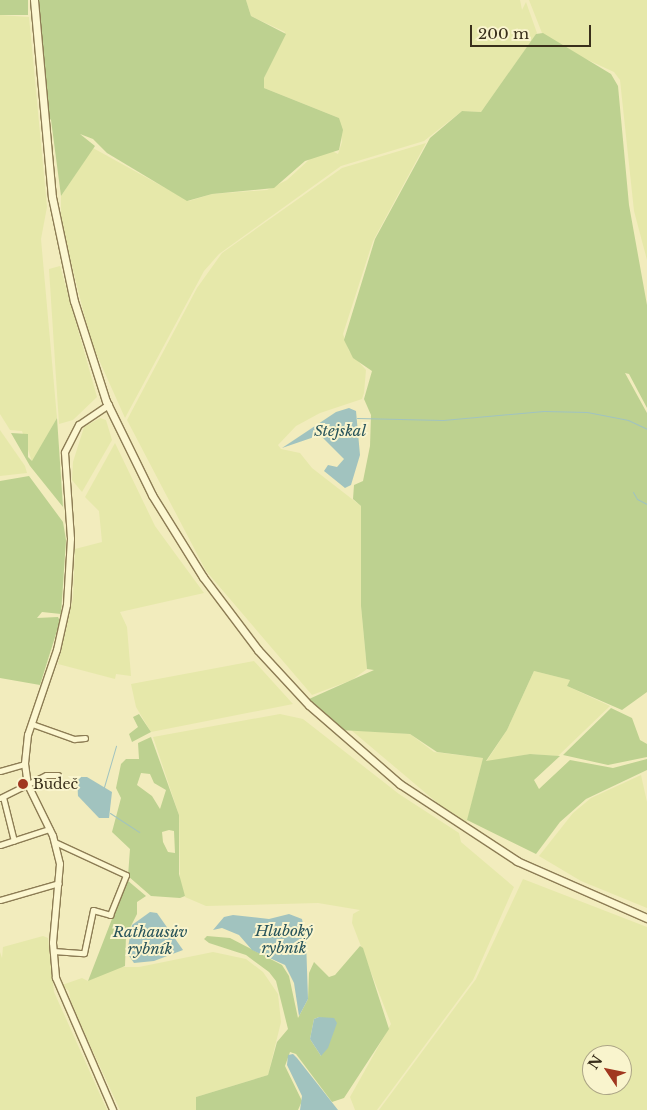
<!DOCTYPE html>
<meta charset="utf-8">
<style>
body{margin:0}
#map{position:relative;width:647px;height:1110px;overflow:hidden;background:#f2ecbd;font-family:"Libre Baskerville",serif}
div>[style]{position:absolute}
.farmland>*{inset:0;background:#e6e8aa}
.green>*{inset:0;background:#bdd190;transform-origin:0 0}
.water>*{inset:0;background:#a1c3bf}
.stream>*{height:1px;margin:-0.5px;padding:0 0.5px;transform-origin:0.5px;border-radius:0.5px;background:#a1c3bf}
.roads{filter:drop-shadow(1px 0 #8c7c54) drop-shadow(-1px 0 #8c7c54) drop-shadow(0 1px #8c7c54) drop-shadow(0 -1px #8c7c54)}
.minor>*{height:5px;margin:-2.5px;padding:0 2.5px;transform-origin:2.5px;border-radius:2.5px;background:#fcf7d1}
.tertiary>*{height:6px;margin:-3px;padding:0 3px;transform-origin:3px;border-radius:3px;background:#fcf7d1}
.secondary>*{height:7px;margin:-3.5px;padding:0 3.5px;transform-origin:3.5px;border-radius:3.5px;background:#fcf7d1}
.dots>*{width:14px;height:14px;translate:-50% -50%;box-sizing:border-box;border:2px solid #f9f4cd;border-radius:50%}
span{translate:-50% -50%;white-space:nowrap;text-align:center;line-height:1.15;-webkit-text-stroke:4px #f9f4cd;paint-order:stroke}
.poi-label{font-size:14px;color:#392f1b}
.left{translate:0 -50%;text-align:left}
.water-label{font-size:15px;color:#28545b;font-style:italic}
.north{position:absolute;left:582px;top:1045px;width:50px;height:50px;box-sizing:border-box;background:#f9f4cd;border:1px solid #aca586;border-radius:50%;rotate:304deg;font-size:14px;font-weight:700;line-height:20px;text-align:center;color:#392f1b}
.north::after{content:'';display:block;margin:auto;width:18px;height:22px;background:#a0371f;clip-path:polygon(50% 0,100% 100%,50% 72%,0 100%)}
.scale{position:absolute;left:470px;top:25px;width:121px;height:22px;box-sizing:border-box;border:2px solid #392f1b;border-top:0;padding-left:6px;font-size:15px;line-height:18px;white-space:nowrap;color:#392f1b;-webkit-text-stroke:4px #f9f4cd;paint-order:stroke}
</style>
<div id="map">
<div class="farmland">
<div style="clip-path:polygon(246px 0,520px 0,522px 10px,526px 2px,537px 33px,481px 112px,462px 111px,424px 141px,341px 166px,219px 254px,204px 271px,125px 418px,91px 342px,61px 222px,61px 196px,93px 148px,189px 201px,212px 194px,267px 190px,287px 180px,312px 157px,332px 151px,338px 154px,342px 142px,339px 118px,264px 88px,264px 78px,285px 32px,251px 16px)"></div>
<div style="clip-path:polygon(529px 0,647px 0,647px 260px,634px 211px,620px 80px,614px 72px,564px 49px,542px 33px)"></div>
<div style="clip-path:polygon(0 15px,29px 17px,47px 207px,41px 239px,57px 418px,32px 462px,22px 431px,10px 430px,0 414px)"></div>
<div style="clip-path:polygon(426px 143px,373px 241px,343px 334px,349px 351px,366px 370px,364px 393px,362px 399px,320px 413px,296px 426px,278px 445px,281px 449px,300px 453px,312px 468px,361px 506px,361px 606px,367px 669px,352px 680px,312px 695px,206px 571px,127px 420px,197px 288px,222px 253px,342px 168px)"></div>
<div style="clip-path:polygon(60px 266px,97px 397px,73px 420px,59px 424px,49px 269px)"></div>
<div style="clip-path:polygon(100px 418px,106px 420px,112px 440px,82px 492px,72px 480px,73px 462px,84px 427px)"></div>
<div style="clip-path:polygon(0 430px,25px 466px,27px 473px,0 476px)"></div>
<div style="clip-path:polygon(115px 443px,155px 526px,204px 593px,120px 612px,127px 627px,131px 676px,116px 674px,115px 679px,58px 664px,73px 598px,75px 549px,102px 542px,99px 511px,85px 497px)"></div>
<div style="clip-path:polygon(254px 661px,293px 704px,151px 732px,136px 707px,131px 684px)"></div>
<div style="clip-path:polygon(534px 671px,570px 680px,567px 686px,610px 706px,558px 756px,530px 754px,486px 762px,507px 730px)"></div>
<div style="clip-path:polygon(280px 714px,303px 719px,399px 794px,459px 833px,461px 842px,514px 887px,473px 980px,377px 1110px,355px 1110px,350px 1097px,391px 1024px,352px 923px,353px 914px,360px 910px,318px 903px,206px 906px,185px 897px,180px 881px,179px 815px,153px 737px)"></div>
<div style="clip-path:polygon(351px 730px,410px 734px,434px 752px,483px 758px,467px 822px,447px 811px)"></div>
<div style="clip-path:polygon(641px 775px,647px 802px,647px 908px,581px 881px,539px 856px,573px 813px,591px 798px)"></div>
<div style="clip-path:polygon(evenodd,523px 879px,647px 927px,647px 1110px,379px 1110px,476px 979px,523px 879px,592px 1055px,622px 1055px,622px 1085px,592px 1085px,592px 1055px)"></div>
<div style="clip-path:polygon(43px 936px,48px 938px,54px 992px,107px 1110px,0 1110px,0 952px,2px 958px,3px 947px)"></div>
<div style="clip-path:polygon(213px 952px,246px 959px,263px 972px,278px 994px,281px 1022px,268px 1075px,196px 1097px,196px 1110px,120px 1110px,71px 1004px,69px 991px,62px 985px,82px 978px,88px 981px,116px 967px,139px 967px)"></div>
</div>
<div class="green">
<div style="left:0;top:0;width:28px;height:15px"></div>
<div style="clip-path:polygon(39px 0,246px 0,251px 16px,286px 34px,264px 78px,264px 88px,339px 118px,343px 130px,339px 150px,305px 161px,274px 188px,212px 194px,187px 201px,107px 153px,93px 139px,80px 134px,95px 146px,61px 196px,51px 120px,47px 116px)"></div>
<div style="clip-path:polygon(543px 33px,611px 74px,618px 86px,629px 205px,647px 305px,647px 408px,629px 374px,625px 373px,647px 413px,647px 692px,622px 710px,567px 686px,570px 680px,534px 671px,507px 730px,486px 761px,530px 754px,560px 756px,534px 780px,539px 789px,570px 760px,613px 768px,647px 759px,647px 770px,586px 799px,560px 822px,536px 854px,467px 820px,483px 758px,437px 752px,410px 734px,340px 730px,309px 699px,374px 670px,367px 669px,361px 606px,361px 506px,353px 499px,354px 485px,363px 481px,370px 446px,371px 415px,364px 399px,372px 371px,353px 358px,344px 340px,375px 239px,430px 138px,462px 111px,481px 112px,536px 34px)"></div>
<div style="clip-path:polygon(57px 418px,63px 507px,30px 466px,11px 433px,28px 434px,28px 457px,32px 461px)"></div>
<div style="clip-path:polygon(29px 476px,63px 522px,66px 540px,61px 614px,42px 612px,37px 618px,58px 617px,60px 621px,40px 685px,0 678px,0 481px)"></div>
<div style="clip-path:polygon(611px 708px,632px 718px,640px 740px,647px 744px,647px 757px,608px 765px,563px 755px)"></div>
<div style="clip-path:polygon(139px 714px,151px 732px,132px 742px,129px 734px,138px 727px,133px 717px)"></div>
<div style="clip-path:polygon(evenodd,151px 737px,179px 815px,179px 874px,185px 896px,180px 898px,151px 896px,128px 876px,130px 849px,112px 832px,121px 798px,116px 788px,121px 764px,126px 759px,139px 759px,138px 743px,151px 737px,141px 773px,150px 774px,154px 783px,166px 790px,160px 809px,152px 796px,137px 785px,141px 773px,151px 737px,169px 830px,174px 831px,175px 853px,168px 852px,163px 842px,162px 832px,169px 830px)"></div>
<div style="clip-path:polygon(127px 880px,146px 896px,137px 902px,137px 914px,126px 936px,125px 966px,88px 981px)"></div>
<div style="clip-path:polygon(evenodd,207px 936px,230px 938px,282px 965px,289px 976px,298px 1018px,308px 999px,309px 973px,314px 962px,329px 977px,335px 975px,360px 946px,363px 948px,389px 1029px,344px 1098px,332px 1102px,296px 1054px,290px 1052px,285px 1066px,302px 1101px,298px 1110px,196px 1110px,196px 1097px,268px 1075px,277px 1042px,288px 1029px,276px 981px,269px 972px,246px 955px,209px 943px,204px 939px,207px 936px,319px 1017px,322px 1018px,321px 1056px,310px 1039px,314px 1019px,319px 1017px)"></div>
</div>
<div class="water">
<div style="clip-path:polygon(349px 408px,356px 411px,360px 455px,351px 485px,345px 488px,324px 471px,328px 465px,337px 467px,344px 459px,320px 435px,282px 448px,336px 412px)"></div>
<div style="clip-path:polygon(77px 777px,87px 777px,112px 792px,109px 818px,99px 818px,78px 796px)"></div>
<div style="clip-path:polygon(150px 912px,157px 913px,183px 950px,154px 961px,134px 963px,127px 953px,132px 925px)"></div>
<div style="clip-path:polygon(289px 914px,302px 919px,306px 940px,308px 999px,299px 1016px,294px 983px,285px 965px,252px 950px,239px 935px,222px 928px,213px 930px,224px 917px,233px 915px,269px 919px)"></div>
<div style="clip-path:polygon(319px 1017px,334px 1018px,337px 1023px,328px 1048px,321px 1056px,310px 1039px,314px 1019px)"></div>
<div style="clip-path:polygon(293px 1054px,297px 1058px,338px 1110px,300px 1110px,302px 1096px,287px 1065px,288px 1055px)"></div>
</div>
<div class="stream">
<div style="left:357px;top:418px;width:86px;rotate:1.3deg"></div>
<div style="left:443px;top:420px;width:101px;rotate:-5.1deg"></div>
<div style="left:544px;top:411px;width:43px;rotate:1.3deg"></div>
<div style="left:587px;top:412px;width:42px;rotate:11deg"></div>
<div style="left:628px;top:420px;width:21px;rotate:25deg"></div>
<div style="left:633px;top:492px;width:8px;rotate:60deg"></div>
<div style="left:637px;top:499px;width:11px;rotate:27deg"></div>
<div style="left:104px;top:787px;width:43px;rotate:-73.7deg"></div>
<div style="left:110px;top:813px;width:35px;rotate:33deg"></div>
</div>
<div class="roads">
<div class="minor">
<div style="left:32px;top:724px;width:45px;rotate:19.7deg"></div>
<div style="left:74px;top:739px;width:11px;rotate:-5deg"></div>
<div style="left:0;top:771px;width:26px;rotate:-16deg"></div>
<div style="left:3px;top:797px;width:45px;rotate:76deg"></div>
<div style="left:0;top:798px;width:51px;rotate:-26.6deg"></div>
<div style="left:46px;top:775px;width:12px"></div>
<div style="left:0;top:845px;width:52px;rotate:-18.1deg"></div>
<div style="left:0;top:900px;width:61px;rotate:-16.1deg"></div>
<div style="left:53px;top:951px;width:31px;rotate:4deg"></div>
<div style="left:84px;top:953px;width:44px;rotate:-78.2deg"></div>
<div style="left:93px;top:910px;width:18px;rotate:16deg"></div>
<div style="left:110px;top:915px;width:43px;rotate:-68.2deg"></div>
<div style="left:126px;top:875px;width:78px;rotate:-155.1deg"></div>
</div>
<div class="tertiary">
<div style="left:109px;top:405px;width:36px;rotate:146deg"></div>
<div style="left:79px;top:425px;width:31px;rotate:117deg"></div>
<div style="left:65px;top:453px;width:86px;rotate:86deg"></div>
<div style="left:71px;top:539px;width:66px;rotate:93.5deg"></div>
<div style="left:67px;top:605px;width:46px;rotate:102.5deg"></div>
<div style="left:57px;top:650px;width:90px;rotate:108.8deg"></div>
<div style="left:28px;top:735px;width:29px;rotate:96deg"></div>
<div style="left:25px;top:764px;width:21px;rotate:82deg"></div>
<div style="left:28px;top:785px;width:57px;rotate:63.9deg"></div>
<div style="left:53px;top:836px;width:29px;rotate:76deg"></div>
<div style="left:60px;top:864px;width:79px;rotate:95.1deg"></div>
<div style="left:53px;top:943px;width:35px;rotate:85deg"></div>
<div style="left:56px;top:978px;width:144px;rotate:66.6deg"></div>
</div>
<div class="secondary">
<div style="left:34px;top:0;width:198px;rotate:84.8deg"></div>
<div style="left:52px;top:197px;width:106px;rotate:78.1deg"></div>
<div style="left:74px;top:301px;width:105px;rotate:72.3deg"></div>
<div style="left:106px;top:401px;width:105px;rotate:63.9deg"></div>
<div style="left:152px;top:495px;width:97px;rotate:58.1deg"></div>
<div style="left:203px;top:577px;width:91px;rotate:53deg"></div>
<div style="left:258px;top:650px;width:75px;rotate:47.2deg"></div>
<div style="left:309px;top:705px;width:121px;rotate:41deg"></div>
<div style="left:400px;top:784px;width:140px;rotate:33.3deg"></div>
<div style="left:517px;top:861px;width:142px;rotate:23.7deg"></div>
</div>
</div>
<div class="dots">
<div style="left:23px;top:784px;background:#a0371f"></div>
</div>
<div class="poi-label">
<span class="left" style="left:33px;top:784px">Budeč</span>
</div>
<div class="water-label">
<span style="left:340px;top:431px">Stejskal</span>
<span style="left:284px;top:939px">Hluboký<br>rybník</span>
<span style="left:150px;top:940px">Rathausův<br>rybník</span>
</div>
<div class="north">N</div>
<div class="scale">200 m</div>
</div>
